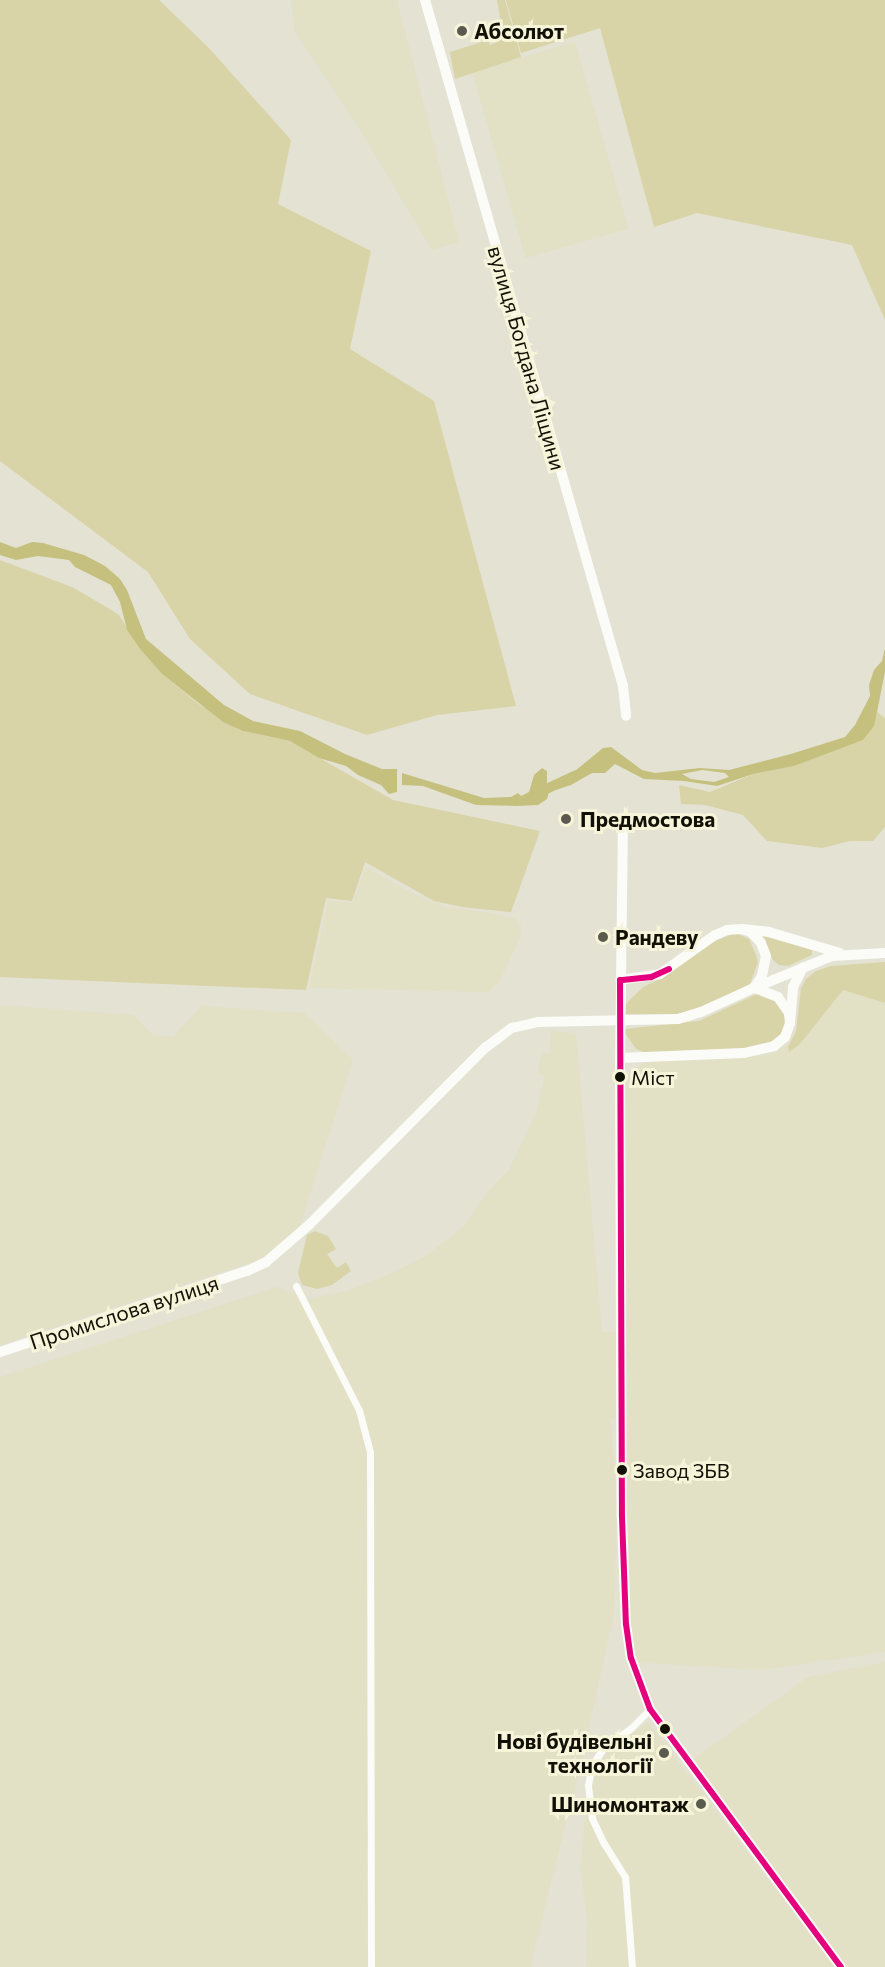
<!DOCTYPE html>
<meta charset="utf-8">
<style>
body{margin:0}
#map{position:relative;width:885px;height:1967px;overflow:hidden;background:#e3e2d3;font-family:Commissioner,sans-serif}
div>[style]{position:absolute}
.built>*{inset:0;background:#e2e0c5;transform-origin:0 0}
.green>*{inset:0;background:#d8d4a7}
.water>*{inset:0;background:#c6c07e}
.river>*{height:10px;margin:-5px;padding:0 5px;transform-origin:5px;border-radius:5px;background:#c6c07e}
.street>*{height:7px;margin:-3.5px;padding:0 3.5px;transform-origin:3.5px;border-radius:3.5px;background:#fbfbf8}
.secondary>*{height:10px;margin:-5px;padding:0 5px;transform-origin:5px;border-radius:5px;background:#fbfbf8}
.primary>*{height:10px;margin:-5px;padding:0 5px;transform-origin:5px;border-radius:5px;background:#fbfbf8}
.bus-1>*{height:6px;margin:-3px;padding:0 3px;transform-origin:3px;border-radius:3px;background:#e5007d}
.dots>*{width:16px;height:16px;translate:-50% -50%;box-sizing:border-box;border:3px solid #f7f5d9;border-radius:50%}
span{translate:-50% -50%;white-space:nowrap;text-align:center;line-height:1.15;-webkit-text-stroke:6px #f7f5d9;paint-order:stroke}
.bus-label{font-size:20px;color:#121107}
.left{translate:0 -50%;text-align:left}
.poi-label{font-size:21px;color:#121107;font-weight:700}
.right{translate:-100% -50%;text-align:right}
.street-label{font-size:21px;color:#121107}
</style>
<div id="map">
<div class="built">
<div style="clip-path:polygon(291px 0,397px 0,459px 242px,432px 250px,358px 127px,295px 32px)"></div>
<div style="left:575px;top:42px;width:194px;height:107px;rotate:74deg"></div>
<div style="clip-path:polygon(366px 867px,406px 890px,445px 907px,490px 913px,515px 919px,521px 926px,521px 936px,499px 982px,488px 992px,309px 988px,328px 900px,353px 903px)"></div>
<div style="clip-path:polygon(843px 990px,885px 1003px,885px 1652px,762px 1670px,636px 1662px,628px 1620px,626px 1081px,644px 1062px,761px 1056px,772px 1053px,799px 1039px,800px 1043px)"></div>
<div style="clip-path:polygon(0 1005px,133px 1015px,152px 1034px,173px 1037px,202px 1006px,304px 1013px,353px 1060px,299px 1228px,267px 1256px,256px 1261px,0 1345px)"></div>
<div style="clip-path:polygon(551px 1030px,576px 1034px,602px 1332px,617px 1333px,616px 1419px,610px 1419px,617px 1502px,614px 1613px,583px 1754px,530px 1967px,0 1967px,0 1377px,277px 1287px,308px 1299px,346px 1291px,388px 1275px,426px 1256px,463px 1227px,490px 1189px,509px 1170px,537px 1110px,545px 1076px,537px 1072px,542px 1053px,550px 1054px)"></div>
<div style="clip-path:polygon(885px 1662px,885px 1967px,845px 1967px,692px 1760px,808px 1677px)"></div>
<div style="clip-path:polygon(648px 1722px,835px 1967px,586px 1967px,587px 1922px,581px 1868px,585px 1816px,596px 1769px,610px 1748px)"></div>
</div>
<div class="green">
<div style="clip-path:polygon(0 0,159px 0,208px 47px,291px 140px,278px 204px,371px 251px,350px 349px,434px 401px,516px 706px,437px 715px,367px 735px,250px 694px,190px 639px,148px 572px,0 461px)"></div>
<div style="clip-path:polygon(497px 0,505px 0,521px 57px,455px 79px,450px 52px,488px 40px,490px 45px,498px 42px,497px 37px,503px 35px)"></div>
<div style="clip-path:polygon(506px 0,885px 0,885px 320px,852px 245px,697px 213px,654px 227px,600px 28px,521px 53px)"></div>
<div style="clip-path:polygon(0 560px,72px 587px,108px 608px,119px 615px,140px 649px,162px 674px,200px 705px,243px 731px,290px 741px,393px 800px,540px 831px,511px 912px,462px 907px,434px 901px,365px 862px,352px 901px,326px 898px,306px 990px,0 977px)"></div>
<div style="clip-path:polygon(877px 712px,885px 718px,885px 827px,873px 841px,850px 841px,822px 848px,767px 841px,743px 815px,705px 805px,681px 804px,679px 785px,710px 792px,753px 774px,794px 766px,874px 726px)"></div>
<div style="clip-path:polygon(736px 933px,749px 939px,756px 955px,758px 962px,750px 984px,708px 1005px,677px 1014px,624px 1014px,626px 1004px,643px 987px,662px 978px,712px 942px)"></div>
<div style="clip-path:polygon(763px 936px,812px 950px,812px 955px,788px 966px,779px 965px,773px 960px)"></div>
<div style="clip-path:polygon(885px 962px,885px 1003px,843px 990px,800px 1044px,789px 1052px,788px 1047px,796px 1031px,801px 988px,806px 979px,816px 971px,831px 966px)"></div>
<div style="clip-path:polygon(757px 994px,774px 998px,785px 1016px,785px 1033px,767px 1047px,646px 1053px,636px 1049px,625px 1033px,625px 1029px,699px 1021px)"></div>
<div style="clip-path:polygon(315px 1231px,328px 1236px,332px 1242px,336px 1249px,327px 1254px,337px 1268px,346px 1262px,351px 1271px,332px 1285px,317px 1289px,302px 1285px,298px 1273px,307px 1235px)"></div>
</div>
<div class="water">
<div style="clip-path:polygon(0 542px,16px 548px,32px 542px,43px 543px,84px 555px,105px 566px,120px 579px,127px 590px,146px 639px,224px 705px,253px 721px,300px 731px,345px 754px,382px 769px,397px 769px,397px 792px,389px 794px,381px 785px,358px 775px,346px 766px,319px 758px,290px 741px,243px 731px,223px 722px,162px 674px,140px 649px,127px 630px,120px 602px,111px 585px,75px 567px,69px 560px,38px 556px,16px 560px,3px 556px,0 555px)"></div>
<div style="clip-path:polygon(evenodd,885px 648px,885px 672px,877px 712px,874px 726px,863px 740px,794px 766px,753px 774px,717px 786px,684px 781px,644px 779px,615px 764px,605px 773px,592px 773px,571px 785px,549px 792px,547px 799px,538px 805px,516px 806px,476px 805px,423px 786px,402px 785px,402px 773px,484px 798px,511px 797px,518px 793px,521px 796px,529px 792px,534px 775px,542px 768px,547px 771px,547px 783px,559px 784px,603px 748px,611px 747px,642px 770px,655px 773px,700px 768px,729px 770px,791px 754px,845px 737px,855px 725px,870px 696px,869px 685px,874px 670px,882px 661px,885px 648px,702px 770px,725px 773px,729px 777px,714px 782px,691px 779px,682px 774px,702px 770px)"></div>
</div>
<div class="river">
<div style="left:542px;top:791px;width:38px;rotate:-25deg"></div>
</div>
<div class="street">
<div style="left:296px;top:1286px;width:139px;rotate:63.1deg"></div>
<div style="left:359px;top:1410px;width:43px;rotate:75.3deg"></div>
<div style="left:370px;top:1452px;width:515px;rotate:89.89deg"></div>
<div style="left:632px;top:1967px;width:90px;rotate:-94.4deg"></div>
<div style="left:625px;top:1877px;width:39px;rotate:-122deg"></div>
<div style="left:604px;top:1844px;width:29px;rotate:-115deg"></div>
<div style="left:592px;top:1818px;width:33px;rotate:-97deg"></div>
<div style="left:588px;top:1785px;width:20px;rotate:-79deg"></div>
<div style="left:592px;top:1765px;width:22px;rotate:-56deg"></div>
<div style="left:604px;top:1747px;width:32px;rotate:-35deg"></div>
<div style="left:630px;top:1729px;width:28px;rotate:-45deg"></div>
</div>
<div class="secondary">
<div style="left:742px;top:929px;width:27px;rotate:6deg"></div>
<div style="left:769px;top:932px;width:74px;rotate:16.5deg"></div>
<div style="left:754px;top:988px;width:84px;rotate:-22.3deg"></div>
<div style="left:832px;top:956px;width:53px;rotate:-3.2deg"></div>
<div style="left:790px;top:1023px;width:36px;rotate:-85deg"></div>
<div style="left:793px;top:987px;width:22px;rotate:-63deg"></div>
<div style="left:620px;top:1058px;width:459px;rotate:89.8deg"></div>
<div style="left:622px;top:1517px;width:107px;rotate:87.9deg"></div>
<div style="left:626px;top:1624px;width:34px;rotate:82deg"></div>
<div style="left:631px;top:1658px;width:54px;rotate:69.6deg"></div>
<div style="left:650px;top:1709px;width:321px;rotate:53.5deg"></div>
</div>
<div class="primary">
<div style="left:425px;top:0;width:714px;rotate:73.9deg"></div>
<div style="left:623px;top:686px;width:30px;rotate:84deg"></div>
<div style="left:623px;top:818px;width:240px;rotate:90.7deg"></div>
<div style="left:620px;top:1058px;width:124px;rotate:-2.3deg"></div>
<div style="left:744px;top:1053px;width:31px;rotate:-13deg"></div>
<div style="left:774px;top:1046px;width:14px;rotate:-39deg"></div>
<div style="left:785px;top:1037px;width:15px;rotate:-70deg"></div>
<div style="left:790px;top:1023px;width:10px;rotate:-96deg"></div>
<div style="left:789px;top:1013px;width:19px;rotate:-125deg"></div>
<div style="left:778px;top:997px;width:26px;rotate:-159deg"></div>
<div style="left:0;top:1352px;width:260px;rotate:-18.2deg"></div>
<div style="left:247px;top:1271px;width:21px;rotate:-25deg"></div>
<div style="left:266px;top:1262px;width:57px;rotate:-40.7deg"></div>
<div style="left:309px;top:1225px;width:250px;rotate:-45.2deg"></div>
<div style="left:485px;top:1048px;width:34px;rotate:-37deg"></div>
<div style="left:512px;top:1028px;width:27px;rotate:-13deg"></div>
<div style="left:538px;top:1022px;width:140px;rotate:-1.2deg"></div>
<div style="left:678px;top:1019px;width:24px;rotate:-17deg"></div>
<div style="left:701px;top:1012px;width:58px;rotate:-24.4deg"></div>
<div style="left:754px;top:988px;width:14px;rotate:-56deg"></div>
<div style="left:762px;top:976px;width:20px;rotate:-79deg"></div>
<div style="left:766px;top:956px;width:14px;rotate:-111deg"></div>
<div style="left:761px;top:943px;width:15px;rotate:-132deg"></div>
<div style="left:751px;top:932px;width:10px;rotate:-163deg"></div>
<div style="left:741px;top:929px;width:14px;rotate:176deg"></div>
<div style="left:727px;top:930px;width:13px;rotate:157deg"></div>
<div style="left:715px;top:935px;width:67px;rotate:144.7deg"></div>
<div style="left:660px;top:974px;width:40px;rotate:171.5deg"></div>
</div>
<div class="bus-1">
<div style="left:669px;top:969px;width:20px;rotate:156deg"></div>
<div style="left:651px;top:977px;width:31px;rotate:174deg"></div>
<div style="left:620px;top:980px;width:537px;rotate:89.79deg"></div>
<div style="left:622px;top:1517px;width:107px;rotate:87.9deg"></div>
<div style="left:626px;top:1624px;width:34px;rotate:82deg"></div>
<div style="left:631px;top:1658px;width:54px;rotate:69.6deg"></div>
<div style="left:650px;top:1709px;width:321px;rotate:53.5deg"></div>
</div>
<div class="dots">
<div style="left:462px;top:31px;background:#5b5a4e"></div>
<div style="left:566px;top:819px;background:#5b5a4e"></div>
<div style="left:603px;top:937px;background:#5b5a4e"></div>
<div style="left:620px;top:1077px;background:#121107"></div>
<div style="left:622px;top:1470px;background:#121107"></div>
<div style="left:665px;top:1729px;background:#121107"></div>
<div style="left:664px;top:1753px;background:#5b5a4e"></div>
<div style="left:701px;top:1804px;background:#5b5a4e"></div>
</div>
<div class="bus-label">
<span class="left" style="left:631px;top:1077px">Міст</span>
<span class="left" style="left:633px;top:1470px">Завод ЗБВ</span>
</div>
<div class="poi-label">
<span class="left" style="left:474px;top:31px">Абсолют</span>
<span class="left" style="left:580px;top:819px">Предмостова</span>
<span class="left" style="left:615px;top:937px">Рандеву</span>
<span class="right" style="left:652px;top:1753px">Нові будівельні<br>технології</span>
<span class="right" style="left:689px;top:1804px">Шиномонтаж</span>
</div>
<div class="street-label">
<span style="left:527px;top:358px;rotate:74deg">вулиця Богдана Ліщини</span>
<span style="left:124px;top:1312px;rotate:-18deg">Промислова вулиця</span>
</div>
</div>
